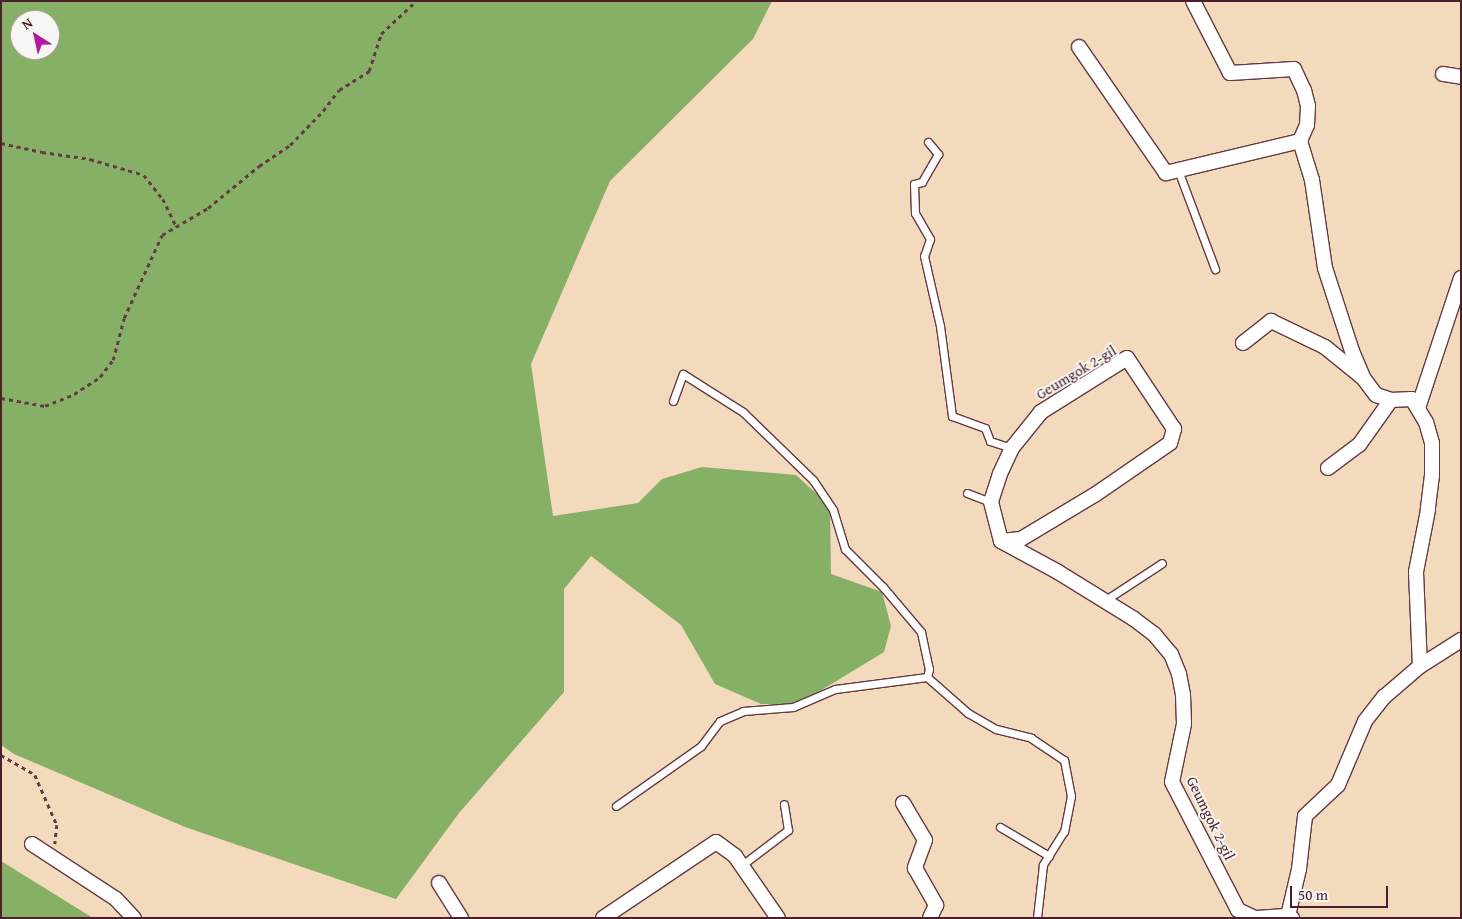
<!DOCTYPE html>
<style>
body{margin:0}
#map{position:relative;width:1462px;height:919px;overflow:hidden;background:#f3dabd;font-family:"Gentium Book Plus",serif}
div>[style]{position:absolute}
.forest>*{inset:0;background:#87b067}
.path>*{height:2.5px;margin-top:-1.25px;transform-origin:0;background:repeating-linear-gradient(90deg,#633b41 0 4px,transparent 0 8px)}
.roads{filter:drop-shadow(1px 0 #633b41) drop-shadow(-1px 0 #633b41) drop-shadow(0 1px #633b41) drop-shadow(0 -1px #633b41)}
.lane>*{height:7px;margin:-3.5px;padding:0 3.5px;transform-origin:3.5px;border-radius:3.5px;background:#fff}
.street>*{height:14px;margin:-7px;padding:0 7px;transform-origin:7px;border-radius:7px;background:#fff}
span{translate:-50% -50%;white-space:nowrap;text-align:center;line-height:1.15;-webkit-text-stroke:4px #f6f6f2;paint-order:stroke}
.street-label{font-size:15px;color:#4a1f2b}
.frame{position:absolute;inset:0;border:2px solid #4a1f2b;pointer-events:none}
.north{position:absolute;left:10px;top:10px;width:50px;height:50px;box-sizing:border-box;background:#f6f6f2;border:1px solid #b1a0a2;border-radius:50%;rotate:325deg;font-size:14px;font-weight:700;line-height:20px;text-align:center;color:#4a1f2b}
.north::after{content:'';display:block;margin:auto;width:18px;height:22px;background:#b5179e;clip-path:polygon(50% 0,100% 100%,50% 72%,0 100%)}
.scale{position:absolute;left:1290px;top:886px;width:98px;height:22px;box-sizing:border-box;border:2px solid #4a1f2b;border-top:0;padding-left:6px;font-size:15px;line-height:18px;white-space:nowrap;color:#4a1f2b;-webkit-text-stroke:4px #f6f6f2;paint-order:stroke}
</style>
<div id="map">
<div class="forest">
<div style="clip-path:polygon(evenodd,1px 1px,772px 1px,753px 39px,610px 181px,531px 364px,553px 516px,638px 503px,662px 479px,702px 467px,796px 475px,830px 506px,831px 574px,882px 592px,891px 626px,884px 652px,797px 705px,761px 704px,715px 684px,681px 625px,591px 556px,564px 589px,564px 692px,459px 813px,396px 899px,185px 827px,14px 754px,1px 745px,1px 1px,20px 20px,50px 20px,50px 50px,20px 50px,20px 20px)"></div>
<div style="clip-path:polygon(1px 861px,93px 918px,1px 918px)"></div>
</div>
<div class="path">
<div style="left:1px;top:143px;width:42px;rotate:12.4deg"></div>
<div style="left:42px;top:152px;width:49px;rotate:8.3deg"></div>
<div style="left:90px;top:159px;width:56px;rotate:16.5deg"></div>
<div style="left:144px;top:175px;width:31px;rotate:52deg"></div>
<div style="left:163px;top:199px;width:30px;rotate:64deg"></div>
<div style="left:1px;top:398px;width:45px;rotate:10.3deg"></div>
<div style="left:45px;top:406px;width:31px;rotate:-22deg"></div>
<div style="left:74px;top:394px;width:31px;rotate:-33deg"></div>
<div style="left:100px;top:377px;width:21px;rotate:-53deg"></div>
<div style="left:113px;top:360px;width:43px;rotate:-75.3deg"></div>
<div style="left:124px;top:318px;width:91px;rotate:-65.4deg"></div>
<div style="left:162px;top:235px;width:53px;rotate:-30.4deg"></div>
<div style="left:208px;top:208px;width:66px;rotate:-39.5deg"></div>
<div style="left:259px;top:166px;width:37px;rotate:-34deg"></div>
<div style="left:290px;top:145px;width:47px;rotate:-45.9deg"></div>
<div style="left:323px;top:111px;width:26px;rotate:-53deg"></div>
<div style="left:339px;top:90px;width:36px;rotate:-32deg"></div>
<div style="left:369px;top:71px;width:39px;rotate:-72deg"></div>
<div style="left:381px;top:34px;width:48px;rotate:-43.3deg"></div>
<div style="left:1px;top:755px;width:39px;rotate:30deg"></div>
<div style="left:35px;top:775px;width:55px;rotate:66.3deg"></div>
<div style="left:57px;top:825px;width:19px;rotate:96deg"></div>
</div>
<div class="roads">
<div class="lane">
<div style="left:928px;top:142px;width:16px;rotate:50deg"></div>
<div style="left:938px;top:154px;width:32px;rotate:120deg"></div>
<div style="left:922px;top:182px;width:8px;rotate:166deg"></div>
<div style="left:914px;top:184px;width:29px;rotate:88deg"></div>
<div style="left:915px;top:213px;width:30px;rotate:60deg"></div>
<div style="left:930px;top:239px;width:18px;rotate:109deg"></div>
<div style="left:924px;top:256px;width:72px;rotate:77.1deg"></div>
<div style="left:940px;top:326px;width:91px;rotate:82.4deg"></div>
<div style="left:952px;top:416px;width:35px;rotate:20deg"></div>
<div style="left:985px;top:428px;width:14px;rotate:69deg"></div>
<div style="left:990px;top:441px;width:23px;rotate:18deg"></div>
<div style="left:1178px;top:170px;width:106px;rotate:69.5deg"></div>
<div style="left:673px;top:401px;width:29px;rotate:-70deg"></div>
<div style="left:683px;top:374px;width:71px;rotate:32.3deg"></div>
<div style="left:743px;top:412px;width:98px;rotate:44.2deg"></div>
<div style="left:813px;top:480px;width:36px;rotate:56deg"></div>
<div style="left:833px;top:510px;width:41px;rotate:72.9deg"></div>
<div style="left:845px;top:549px;width:54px;rotate:45deg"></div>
<div style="left:883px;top:587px;width:59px;rotate:49.8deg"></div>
<div style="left:921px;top:632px;width:38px;rotate:78deg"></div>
<div style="left:929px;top:669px;width:8px;rotate:104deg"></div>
<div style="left:927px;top:677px;width:55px;rotate:41.3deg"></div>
<div style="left:968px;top:713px;width:32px;rotate:30deg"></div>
<div style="left:996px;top:729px;width:36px;rotate:14deg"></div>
<div style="left:1031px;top:738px;width:40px;rotate:34deg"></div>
<div style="left:1064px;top:760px;width:37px;rotate:79deg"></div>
<div style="left:1071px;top:796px;width:36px;rotate:101deg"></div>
<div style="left:1064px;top:831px;width:40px;rotate:122deg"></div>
<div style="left:1043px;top:865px;width:53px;rotate:96.5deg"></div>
<div style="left:967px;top:493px;width:26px;rotate:21deg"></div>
<div style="left:1104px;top:601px;width:69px;rotate:-33.2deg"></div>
<div style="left:616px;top:806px;width:104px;rotate:-35.2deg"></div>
<div style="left:701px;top:746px;width:31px;rotate:-53deg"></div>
<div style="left:720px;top:721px;width:25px;rotate:-23deg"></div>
<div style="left:743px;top:711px;width:50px;rotate:-4.6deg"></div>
<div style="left:793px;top:707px;width:46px;rotate:-23.2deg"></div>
<div style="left:835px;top:689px;width:93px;rotate:-7.4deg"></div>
<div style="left:1000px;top:827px;width:57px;rotate:30.6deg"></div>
<div style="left:742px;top:865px;width:58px;rotate:-37.3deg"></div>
<div style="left:788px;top:830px;width:26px;rotate:-99deg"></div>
</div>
<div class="street">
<div style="left:1193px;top:1px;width:81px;rotate:62.8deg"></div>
<div style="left:1230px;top:73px;width:64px;rotate:-3.6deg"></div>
<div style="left:1294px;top:69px;width:23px;rotate:65deg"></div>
<div style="left:1304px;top:90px;width:16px;rotate:76deg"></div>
<div style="left:1308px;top:106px;width:19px;rotate:93deg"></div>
<div style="left:1307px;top:125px;width:17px;rotate:114deg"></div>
<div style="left:1300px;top:141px;width:41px;rotate:72.9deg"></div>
<div style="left:1312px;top:180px;width:89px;rotate:81.6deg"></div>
<div style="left:1325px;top:268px;width:87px;rotate:72deg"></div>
<div style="left:1352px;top:351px;width:30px;rotate:67deg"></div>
<div style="left:1364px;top:379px;width:20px;rotate:53deg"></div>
<div style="left:1376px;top:395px;width:16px;rotate:18deg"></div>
<div style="left:1391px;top:400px;width:21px;rotate:-3deg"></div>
<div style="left:1412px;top:399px;width:27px;rotate:59deg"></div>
<div style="left:1426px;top:422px;width:22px;rotate:74deg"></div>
<div style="left:1432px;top:443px;width:32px;rotate:90deg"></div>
<div style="left:1432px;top:475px;width:35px;rotate:97deg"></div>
<div style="left:1428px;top:510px;width:63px;rotate:101deg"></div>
<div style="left:1416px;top:572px;width:94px;rotate:87.6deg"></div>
<div style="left:1079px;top:47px;width:153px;rotate:55.4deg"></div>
<div style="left:1166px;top:173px;width:138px;rotate:-13.4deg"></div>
<div style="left:1443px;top:74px;width:18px;rotate:9deg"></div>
<div style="left:1243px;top:343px;width:36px;rotate:-38deg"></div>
<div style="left:1271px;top:321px;width:60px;rotate:25.7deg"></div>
<div style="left:1325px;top:347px;width:48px;rotate:39deg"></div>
<div style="left:1418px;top:408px;width:137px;rotate:-71.7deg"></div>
<div style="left:1328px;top:468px;width:39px;rotate:-37deg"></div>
<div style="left:1359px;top:445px;width:55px;rotate:-54.6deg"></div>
<div style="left:1001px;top:541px;width:20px;rotate:-6deg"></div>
<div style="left:1021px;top:539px;width:87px;rotate:-31deg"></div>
<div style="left:1096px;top:494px;width:90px;rotate:-34.6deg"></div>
<div style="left:1170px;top:443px;width:15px;rotate:-74deg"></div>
<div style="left:1174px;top:429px;width:85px;rotate:-123.5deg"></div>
<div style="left:1127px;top:358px;width:102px;rotate:147.9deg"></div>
<div style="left:1041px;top:412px;width:46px;rotate:128.9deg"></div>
<div style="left:1012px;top:448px;width:29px;rotate:115deg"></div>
<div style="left:1000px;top:474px;width:29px;rotate:108deg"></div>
<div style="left:991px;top:502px;width:40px;rotate:75.6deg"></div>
<div style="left:1001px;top:541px;width:65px;rotate:28.5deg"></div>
<div style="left:1058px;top:572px;width:89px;rotate:31.7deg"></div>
<div style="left:1134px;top:619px;width:25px;rotate:37deg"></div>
<div style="left:1154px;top:634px;width:26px;rotate:50deg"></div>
<div style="left:1171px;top:654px;width:22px;rotate:68deg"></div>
<div style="left:1179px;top:674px;width:21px;rotate:79deg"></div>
<div style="left:1183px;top:695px;width:29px;rotate:88deg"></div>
<div style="left:1184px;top:724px;width:59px;rotate:101.7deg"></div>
<div style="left:1172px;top:782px;width:144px;rotate:62.7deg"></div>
<div style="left:1238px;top:910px;width:19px;rotate:25deg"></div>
<div style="left:903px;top:803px;width:43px;rotate:59.3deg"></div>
<div style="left:925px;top:840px;width:30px;rotate:110deg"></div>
<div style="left:915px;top:868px;width:43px;rotate:60.4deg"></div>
<div style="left:936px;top:905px;width:14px;rotate:115deg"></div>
<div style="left:32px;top:844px;width:100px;rotate:33.2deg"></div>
<div style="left:116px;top:899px;width:26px;rotate:47deg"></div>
<div style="left:439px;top:883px;width:41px;rotate:57.8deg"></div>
<div style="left:603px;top:918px;width:136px;rotate:-33.9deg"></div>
<div style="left:716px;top:842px;width:24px;rotate:36deg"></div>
<div style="left:735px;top:856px;width:75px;rotate:55.3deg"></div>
<div style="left:1257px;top:918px;width:31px;rotate:-4deg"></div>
<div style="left:1292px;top:918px;width:4px;rotate:-153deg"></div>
<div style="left:1288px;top:916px;width:48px;rotate:-76.8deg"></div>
<div style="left:1299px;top:869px;width:53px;rotate:-83.5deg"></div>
<div style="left:1305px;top:816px;width:45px;rotate:-43.2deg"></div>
<div style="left:1338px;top:785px;width:69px;rotate:-67.1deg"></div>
<div style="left:1365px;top:721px;width:31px;rotate:-52deg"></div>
<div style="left:1384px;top:697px;width:48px;rotate:-40.7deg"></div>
<div style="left:1420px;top:666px;width:49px;rotate:-32.4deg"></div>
</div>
</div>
<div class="street-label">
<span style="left:1076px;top:372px;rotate:-31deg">Geumgok 2-gil</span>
<span style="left:1211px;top:818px;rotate:64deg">Geumgok 2-gil</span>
</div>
<div class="frame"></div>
<div class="north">N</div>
<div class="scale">50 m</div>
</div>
